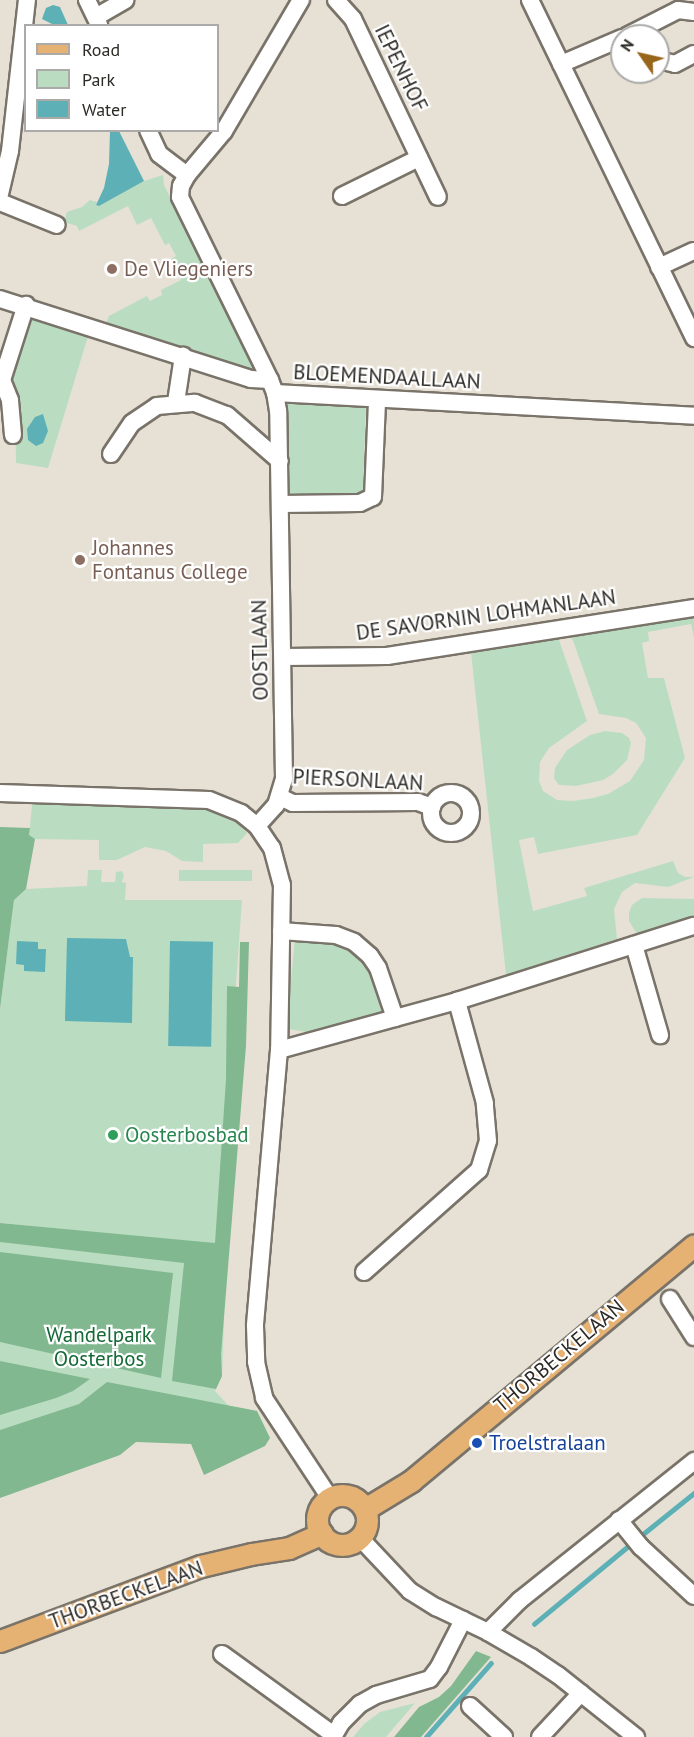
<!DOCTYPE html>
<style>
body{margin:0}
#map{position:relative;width:694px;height:1737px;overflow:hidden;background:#e7e1d5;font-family:"PT Sans",sans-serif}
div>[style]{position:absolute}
.green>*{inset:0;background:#baddc2;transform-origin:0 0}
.forest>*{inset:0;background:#82b890}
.water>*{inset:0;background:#5cb0b6;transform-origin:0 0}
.stream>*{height:4.5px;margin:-2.25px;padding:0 2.25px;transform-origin:2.25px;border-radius:2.25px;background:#5cb0b6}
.roads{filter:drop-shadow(2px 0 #797369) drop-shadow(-2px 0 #797369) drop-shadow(0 2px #797369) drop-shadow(0 -2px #797369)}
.minor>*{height:16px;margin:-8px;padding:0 8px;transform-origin:8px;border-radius:8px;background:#fff}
.minor>.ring{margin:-8px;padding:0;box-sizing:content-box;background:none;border:16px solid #fff;border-radius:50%}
.major>*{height:21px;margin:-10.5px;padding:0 10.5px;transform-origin:10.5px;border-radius:10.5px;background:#e6b274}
.major>.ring{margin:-10.5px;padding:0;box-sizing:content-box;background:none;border:21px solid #e6b274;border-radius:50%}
.dots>*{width:16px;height:16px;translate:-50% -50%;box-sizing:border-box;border:3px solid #fff;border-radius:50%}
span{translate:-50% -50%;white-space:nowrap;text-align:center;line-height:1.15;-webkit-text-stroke:4.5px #fff;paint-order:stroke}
.street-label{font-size:21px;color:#2d2b27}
.education-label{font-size:21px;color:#785e54}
.left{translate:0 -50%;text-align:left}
.leisure-label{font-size:21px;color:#27864d}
.park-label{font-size:21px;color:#146936}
.transit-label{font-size:21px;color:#164399}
.legend{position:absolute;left:24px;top:24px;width:195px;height:108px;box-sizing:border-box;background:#fff;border:2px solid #abaaa9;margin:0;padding:8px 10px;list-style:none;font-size:18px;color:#2d2b27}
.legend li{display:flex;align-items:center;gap:12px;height:30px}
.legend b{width:30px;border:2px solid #abaaa9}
.north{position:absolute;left:610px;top:24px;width:60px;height:60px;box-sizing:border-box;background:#fff;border:2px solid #abaaa9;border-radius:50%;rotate:304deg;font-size:16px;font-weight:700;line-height:24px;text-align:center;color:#2d2b27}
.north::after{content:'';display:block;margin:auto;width:21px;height:27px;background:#98661a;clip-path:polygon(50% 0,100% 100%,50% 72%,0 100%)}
</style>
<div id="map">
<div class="green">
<div style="clip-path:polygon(163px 175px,164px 185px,256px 369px,246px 372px,106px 324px,109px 316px,147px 296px,150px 301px,162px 295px,161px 290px,181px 280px,171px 259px,176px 256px,169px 243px,165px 245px,151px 218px,137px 225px,128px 206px,79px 231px,77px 226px,64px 222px,67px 212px,82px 207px,90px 200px,97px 202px,96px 205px,99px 206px,144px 181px)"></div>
<div style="clip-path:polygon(37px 315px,89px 333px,48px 468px,16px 463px,15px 396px,9px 377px,28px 317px)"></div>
<div style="left:287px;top:403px;width:79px;height:93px;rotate:2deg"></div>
<div style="clip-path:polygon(694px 615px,694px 637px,691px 624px,648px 632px,649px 641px,642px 643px,648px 678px,664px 678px,685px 758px,637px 835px,538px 854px,534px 837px,519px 840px,533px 911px,587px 896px,584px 888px,673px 861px,678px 873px,685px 877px,694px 877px,668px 887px,635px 883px,622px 892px,614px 909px,617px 939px,506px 975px,471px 652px,558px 637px,587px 721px,549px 748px,540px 762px,539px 781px,543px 791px,557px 800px,573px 801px,593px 798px,608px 794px,630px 781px,644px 760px,646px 738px,636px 723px,626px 718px,599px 714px,571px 635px)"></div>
<div style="clip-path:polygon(605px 731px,622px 733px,629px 738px,631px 743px,627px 760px,613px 774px,603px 780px,576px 786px,559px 785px,554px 778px,555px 768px,567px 750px,590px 735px)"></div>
<div style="clip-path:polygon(36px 801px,206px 807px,236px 822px,247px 833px,238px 843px,203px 844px,203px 862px,182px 861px,166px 851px,145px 847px,117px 860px,99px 860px,99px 840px,32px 839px,29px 835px,32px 805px)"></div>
<div style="clip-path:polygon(88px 870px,102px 870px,101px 882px,115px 882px,116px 872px,122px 871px,124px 875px,122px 882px,126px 883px,125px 900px,242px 900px,218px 1241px,215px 1244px,0 1223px,0 1009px,14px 899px,26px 889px,87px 886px)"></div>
<div style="left:252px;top:870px;width:11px;height:73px;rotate:90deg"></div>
<div style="clip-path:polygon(642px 898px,694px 899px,694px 916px,637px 934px,629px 921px,629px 913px,632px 905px)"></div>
<div style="clip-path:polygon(295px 937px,346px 944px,369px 970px,386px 1012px,306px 1032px,289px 1029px,287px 1026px)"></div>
<div style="clip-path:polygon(0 1229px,226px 1265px,222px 1376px,215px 1391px,229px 1406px,257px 1411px,270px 1438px,204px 1473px,192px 1443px,137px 1439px,0 1495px)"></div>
<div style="clip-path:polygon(415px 1703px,386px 1737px,353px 1737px,364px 1724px,380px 1712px)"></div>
</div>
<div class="forest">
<div style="clip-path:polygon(0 827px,30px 828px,29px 835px,35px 839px,26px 889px,14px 900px,0 1009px)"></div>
<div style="clip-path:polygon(240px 942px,249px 942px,246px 1046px,221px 1354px,222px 1376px,216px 1389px,172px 1381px,184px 1263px,0 1242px,0 1223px,215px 1243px,226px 1079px,227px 986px,239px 987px)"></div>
<div style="clip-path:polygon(0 1252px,173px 1273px,161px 1378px,0 1342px)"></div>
<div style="clip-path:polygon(0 1361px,90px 1379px,73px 1391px,56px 1398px,0 1415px)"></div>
<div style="clip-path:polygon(107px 1382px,257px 1411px,270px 1438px,265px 1446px,204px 1475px,191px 1444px,136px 1442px,120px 1455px,0 1498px,0 1430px,79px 1404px)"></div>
<div style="clip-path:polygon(476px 1651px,491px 1657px,421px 1737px,394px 1737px,419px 1707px,439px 1697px,451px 1686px)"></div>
</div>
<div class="water">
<div style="clip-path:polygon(53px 5px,60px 7px,68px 25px,54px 25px,42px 19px,46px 8px)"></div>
<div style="clip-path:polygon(110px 131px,119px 131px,144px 181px,99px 206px,96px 205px,104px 188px,109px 164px)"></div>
<div style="clip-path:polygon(43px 414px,48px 431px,43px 443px,36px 446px,28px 440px,27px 429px,35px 417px)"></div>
<div style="clip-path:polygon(67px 938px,126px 939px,130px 957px,133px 957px,132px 1023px,65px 1021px)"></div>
<div style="clip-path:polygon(17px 941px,38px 942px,38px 949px,46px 949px,45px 972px,24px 971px,24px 965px,16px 964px)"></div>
<div style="left:170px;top:941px;width:43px;height:105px;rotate:1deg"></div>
</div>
<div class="stream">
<div style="left:643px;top:1534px;width:65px;rotate:-38.8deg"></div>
<div style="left:534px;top:1624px;width:121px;rotate:-39.6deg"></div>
<div style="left:426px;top:1737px;width:98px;rotate:-48.7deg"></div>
</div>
<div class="roads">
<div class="minor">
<div style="left:87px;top:0;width:28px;rotate:64deg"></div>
<div style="left:336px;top:0;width:25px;rotate:48deg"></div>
<div style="left:353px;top:19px;width:197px;rotate:64.5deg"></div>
<div style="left:530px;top:0;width:376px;rotate:64.1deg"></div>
<div style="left:96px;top:17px;width:34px;rotate:-30deg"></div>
<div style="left:627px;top:36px;width:57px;rotate:-27deg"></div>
<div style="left:678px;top:10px;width:16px;rotate:7deg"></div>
<div style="left:658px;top:60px;width:17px;rotate:13deg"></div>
<div style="left:675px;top:64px;width:21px;rotate:-28deg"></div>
<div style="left:561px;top:64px;width:66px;rotate:-23.1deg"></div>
<div style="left:148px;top:130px;width:26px;rotate:65deg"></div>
<div style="left:159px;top:154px;width:35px;rotate:37deg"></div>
<div style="left:0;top:194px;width:44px;rotate:-76.9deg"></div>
<div style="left:10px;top:151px;width:152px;rotate:-83.6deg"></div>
<div style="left:342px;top:196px;width:86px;rotate:-26.3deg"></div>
<div style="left:0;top:202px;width:61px;rotate:22deg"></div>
<div style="left:659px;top:267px;width:38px;rotate:-25deg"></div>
<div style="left:0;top:299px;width:263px;rotate:17.7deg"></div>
<div style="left:251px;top:379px;width:19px;rotate:3deg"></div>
<div style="left:275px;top:393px;width:420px;rotate:3.1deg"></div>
<div style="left:176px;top:402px;width:47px;rotate:-81.3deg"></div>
<div style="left:13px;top:435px;width:35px;rotate:-95deg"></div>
<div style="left:10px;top:400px;width:22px;rotate:-112deg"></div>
<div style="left:2px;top:380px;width:79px;rotate:-72.3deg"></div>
<div style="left:111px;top:454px;width:37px;rotate:-56deg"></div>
<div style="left:132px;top:423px;width:30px;rotate:-34deg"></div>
<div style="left:157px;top:406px;width:38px;rotate:-5deg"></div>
<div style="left:195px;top:403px;width:34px;rotate:21deg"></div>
<div style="left:227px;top:415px;width:70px;rotate:41deg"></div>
<div style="left:281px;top:504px;width:79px;rotate:-0.7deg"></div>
<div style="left:360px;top:503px;width:14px;rotate:-25deg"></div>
<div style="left:373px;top:497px;width:97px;rotate:-87.6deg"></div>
<div style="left:283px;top:657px;width:104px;rotate:-0.6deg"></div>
<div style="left:387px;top:656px;width:311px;rotate:-8.9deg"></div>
<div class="ring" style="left:431px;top:793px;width:24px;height:24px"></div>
<div style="left:0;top:793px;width:209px;rotate:1.9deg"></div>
<div style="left:209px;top:800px;width:35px;rotate:22deg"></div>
<div style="left:241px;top:813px;width:21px;rotate:39deg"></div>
<div style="left:257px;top:826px;width:27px;rotate:56deg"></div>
<div style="left:272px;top:848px;width:38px;rotate:75deg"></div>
<div style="left:282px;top:885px;width:165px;rotate:91deg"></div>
<div style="left:279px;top:1050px;width:277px;rotate:95deg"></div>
<div style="left:255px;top:1326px;width:36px;rotate:88deg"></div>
<div style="left:256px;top:1362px;width:37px;rotate:77deg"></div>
<div style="left:264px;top:1398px;width:120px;rotate:56.6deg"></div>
<div style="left:280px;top:797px;width:14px;rotate:25deg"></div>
<div style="left:293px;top:803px;width:125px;rotate:-0.5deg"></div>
<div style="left:418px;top:802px;width:15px;rotate:20deg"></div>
<div style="left:257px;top:826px;width:28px;rotate:-48deg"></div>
<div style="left:276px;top:805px;width:27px;rotate:-73deg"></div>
<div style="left:284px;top:779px;width:368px;rotate:-90.9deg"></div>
<div style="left:278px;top:411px;width:18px;rotate:-99deg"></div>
<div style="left:275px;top:393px;width:14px;rotate:-111deg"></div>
<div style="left:270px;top:380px;width:204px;rotate:-116.2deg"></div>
<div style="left:180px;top:197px;width:11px;rotate:-85deg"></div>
<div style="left:181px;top:186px;width:13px;rotate:-61deg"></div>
<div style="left:187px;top:175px;width:57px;rotate:-49.9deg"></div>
<div style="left:224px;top:131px;width:152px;rotate:-59.6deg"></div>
<div style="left:281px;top:931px;width:55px;rotate:4.2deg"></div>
<div style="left:336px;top:935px;width:19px;rotate:21deg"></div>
<div style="left:354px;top:942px;width:21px;rotate:41deg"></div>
<div style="left:370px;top:956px;width:14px;rotate:56deg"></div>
<div style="left:378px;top:968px;width:53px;rotate:71.2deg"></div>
<div style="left:634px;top:945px;width:94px;rotate:73.9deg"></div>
<div style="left:279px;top:1050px;width:185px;rotate:-15.4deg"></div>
<div style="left:457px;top:1001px;width:249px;rotate:-17.6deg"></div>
<div style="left:364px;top:1272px;width:154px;rotate:-41.6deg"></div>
<div style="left:479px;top:1170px;width:30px;rotate:-73deg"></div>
<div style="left:488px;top:1141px;width:38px;rotate:-95deg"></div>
<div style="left:485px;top:1103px;width:106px;rotate:-105.4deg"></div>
<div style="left:670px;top:1299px;width:45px;rotate:57.7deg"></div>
<div style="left:619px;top:1520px;width:35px;rotate:51deg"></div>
<div style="left:641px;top:1547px;width:72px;rotate:42.8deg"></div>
<div style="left:360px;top:1538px;width:73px;rotate:46.7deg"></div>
<div style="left:410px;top:1591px;width:31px;rotate:32deg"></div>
<div style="left:436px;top:1607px;width:58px;rotate:25.7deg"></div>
<div style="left:488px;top:1632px;width:50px;rotate:30.2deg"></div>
<div style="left:531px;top:1657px;width:32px;rotate:34deg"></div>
<div style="left:558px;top:1675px;width:100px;rotate:38.5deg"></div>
<div style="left:488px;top:1632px;width:45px;rotate:-45deg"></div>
<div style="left:520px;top:1600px;width:223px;rotate:-38.6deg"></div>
<div style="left:222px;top:1654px;width:138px;rotate:35.9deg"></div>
<div style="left:470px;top:1706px;width:46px;rotate:42.4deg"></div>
<div style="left:333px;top:1737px;width:16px;rotate:-60deg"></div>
<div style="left:341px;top:1723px;width:27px;rotate:-45deg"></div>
<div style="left:360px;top:1704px;width:18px;rotate:-29deg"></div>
<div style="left:376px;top:1695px;width:56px;rotate:-16.5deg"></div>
<div style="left:430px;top:1679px;width:15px;rotate:-53deg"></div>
<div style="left:439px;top:1667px;width:53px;rotate:-62.9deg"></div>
<div style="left:540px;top:1737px;width:60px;rotate:-47deg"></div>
</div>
<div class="major">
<div class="ring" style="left:317px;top:1495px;width:29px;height:29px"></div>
<div style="left:365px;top:1509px;width:54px;rotate:-31.3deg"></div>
<div style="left:411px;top:1481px;width:368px;rotate:-39.8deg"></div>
<div style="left:0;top:1641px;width:215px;rotate:-20.5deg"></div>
<div style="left:201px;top:1566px;width:51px;rotate:-13.5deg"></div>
<div style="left:251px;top:1554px;width:38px;rotate:-9deg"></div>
<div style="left:289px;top:1548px;width:36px;rotate:-24deg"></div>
</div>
</div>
<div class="dots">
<div style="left:112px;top:269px;background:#8d6e63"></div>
<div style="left:80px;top:560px;background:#8d6e63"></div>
<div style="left:113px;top:1135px;background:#2e9e5b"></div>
<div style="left:477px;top:1443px;background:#1a4fb4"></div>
</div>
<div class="street-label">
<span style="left:401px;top:68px;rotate:64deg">IEPENHOF</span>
<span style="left:387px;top:377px;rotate:3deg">BLOEMENDAALLAAN</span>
<span style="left:486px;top:615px;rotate:-8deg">DE SAVORNIN LOHMANLAAN</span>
<span style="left:260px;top:650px;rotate:-91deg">OOSTLAAN</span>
<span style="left:358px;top:780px;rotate:3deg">PIERSONLAAN</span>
<span style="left:559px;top:1356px;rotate:-40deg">THORBECKELAAN</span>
<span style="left:126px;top:1595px;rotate:-20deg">THORBECKELAAN</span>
</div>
<div class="education-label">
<span class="left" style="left:124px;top:269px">De Vliegeniers</span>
<span class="left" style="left:92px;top:560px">Johannes<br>Fontanus College</span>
</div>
<div class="leisure-label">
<span class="left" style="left:125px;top:1135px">Oosterbosbad</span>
</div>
<div class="park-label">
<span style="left:99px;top:1347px">Wandelpark<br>Oosterbos</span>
</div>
<div class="transit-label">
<span class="left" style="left:489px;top:1443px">Troelstralaan</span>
</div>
<ul class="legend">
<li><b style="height:8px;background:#e6b274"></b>Road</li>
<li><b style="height:16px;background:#baddc2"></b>Park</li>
<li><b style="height:16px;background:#5cb0b6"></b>Water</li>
</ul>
<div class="north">N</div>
</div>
